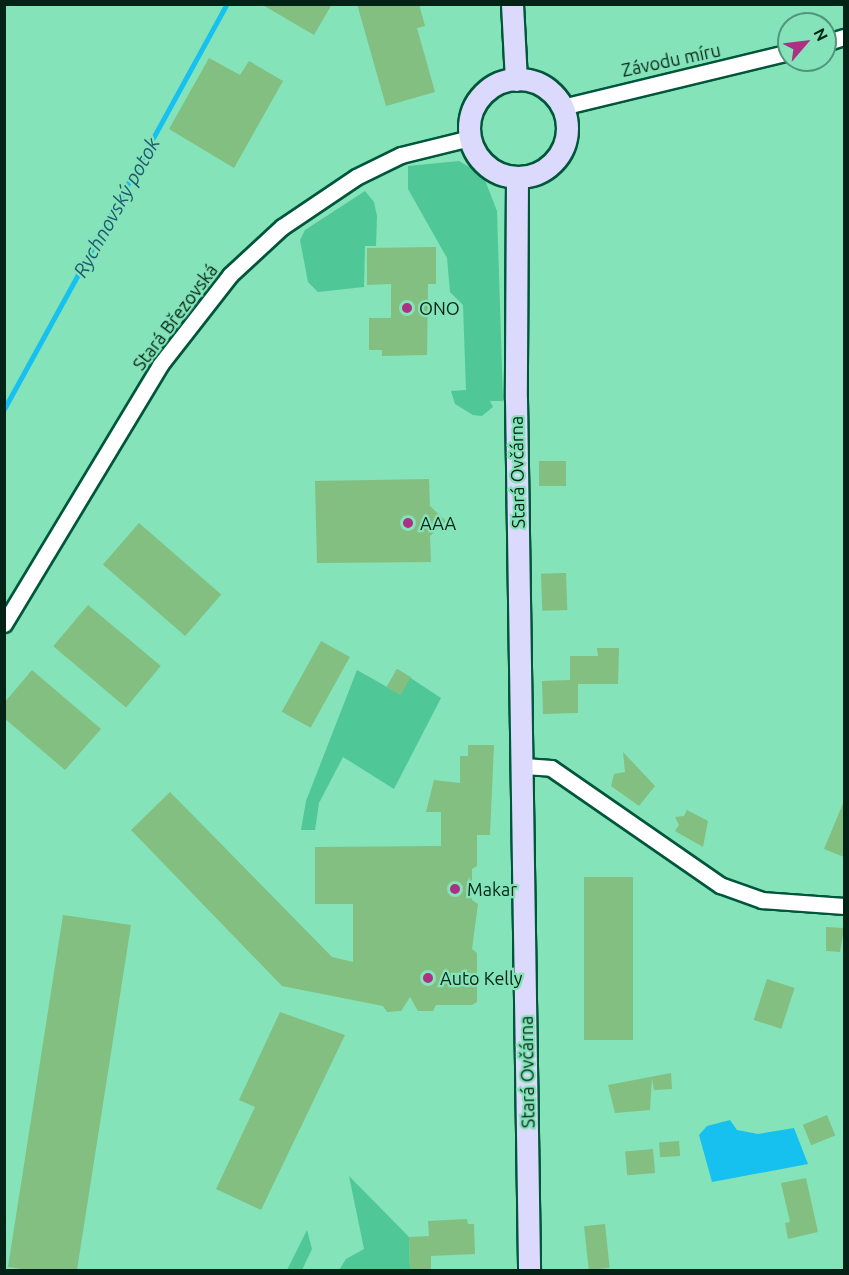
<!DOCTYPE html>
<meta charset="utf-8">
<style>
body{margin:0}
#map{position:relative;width:849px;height:1275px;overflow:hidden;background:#84e3b8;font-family:Ubuntu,sans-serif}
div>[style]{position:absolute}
.green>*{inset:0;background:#50c797}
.water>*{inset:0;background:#17c1ef}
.stream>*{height:5px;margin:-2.5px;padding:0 2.5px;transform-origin:2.5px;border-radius:2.5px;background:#17c1ef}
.building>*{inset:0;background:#82bf80;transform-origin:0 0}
.roads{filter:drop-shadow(2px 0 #00563b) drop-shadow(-2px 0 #00563b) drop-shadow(0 2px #00563b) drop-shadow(0 -2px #00563b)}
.street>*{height:15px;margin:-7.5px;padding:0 7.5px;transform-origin:7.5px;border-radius:7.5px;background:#fff}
.secondary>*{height:21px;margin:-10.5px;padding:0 10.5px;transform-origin:10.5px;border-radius:10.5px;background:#dcdafc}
.secondary>.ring{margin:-10.5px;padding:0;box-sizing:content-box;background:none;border:21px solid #dcdafc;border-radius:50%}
.dots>*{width:16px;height:16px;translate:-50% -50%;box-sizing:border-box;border:3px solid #84e3b8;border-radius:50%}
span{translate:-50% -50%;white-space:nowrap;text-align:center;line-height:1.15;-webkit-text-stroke:4.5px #84e3b8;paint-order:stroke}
.street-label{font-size:18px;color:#042317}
.poi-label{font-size:18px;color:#042317}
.left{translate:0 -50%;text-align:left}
.water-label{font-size:20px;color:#205a6e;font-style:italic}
.frame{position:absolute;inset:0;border:6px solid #042317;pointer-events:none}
.north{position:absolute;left:777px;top:12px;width:60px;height:60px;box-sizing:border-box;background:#84e3b8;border:2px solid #519678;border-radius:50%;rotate:62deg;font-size:16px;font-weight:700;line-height:24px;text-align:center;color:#042317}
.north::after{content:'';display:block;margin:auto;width:21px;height:27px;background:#ac3184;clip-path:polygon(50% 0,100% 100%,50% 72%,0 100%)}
</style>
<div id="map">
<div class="green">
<div style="clip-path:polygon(459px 161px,483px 175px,497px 211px,503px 401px,490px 401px,493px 407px,482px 416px,473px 415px,455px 404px,451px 391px,466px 390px,463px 305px,450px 292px,447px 258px,408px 189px,408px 166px)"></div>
<div style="clip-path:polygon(365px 191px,374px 202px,377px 216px,376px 246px,365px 246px,364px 287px,318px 292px,308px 282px,300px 240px,305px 230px)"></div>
<div style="clip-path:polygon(397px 669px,441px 698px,394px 789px,343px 757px,319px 803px,315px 830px,301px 830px,306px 801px,357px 670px,387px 687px)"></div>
<div style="clip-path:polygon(349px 1176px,409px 1237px,410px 1270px,339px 1270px,346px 1259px,364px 1249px)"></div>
<div style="clip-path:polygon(307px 1230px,312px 1249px,302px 1270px,287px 1270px)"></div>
</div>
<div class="water">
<div style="clip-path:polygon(730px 1120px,737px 1130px,758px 1134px,794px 1128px,808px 1164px,712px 1182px,699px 1135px,707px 1126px)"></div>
</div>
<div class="stream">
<div style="left:4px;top:409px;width:462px;rotate:-61.2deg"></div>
</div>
<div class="building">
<div style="clip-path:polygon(261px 4px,332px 4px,314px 35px)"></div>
<div style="clip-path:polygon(357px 4px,419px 4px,425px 26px,417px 28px,435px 92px,386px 106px)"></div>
<div style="clip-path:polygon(209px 58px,240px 75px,249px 61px,283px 81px,234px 168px,169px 129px)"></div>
<div style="clip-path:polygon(436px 247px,436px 284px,428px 284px,427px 355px,382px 356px,382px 350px,369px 350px,369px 318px,391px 318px,391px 284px,367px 285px,367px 248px)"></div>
<div style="left:539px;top:461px;width:27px;height:25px"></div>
<div style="clip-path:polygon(429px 479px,430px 506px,446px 521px,430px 536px,431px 562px,317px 563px,315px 481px)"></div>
<div style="left:139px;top:523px;width:109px;height:55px;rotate:41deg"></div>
<div style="left:566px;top:573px;width:37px;height:25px;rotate:88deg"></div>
<div style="left:88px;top:605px;width:95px;height:54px;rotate:40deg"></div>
<div style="left:321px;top:641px;width:33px;height:81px;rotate:29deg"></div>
<div style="clip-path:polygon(597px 648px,619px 648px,618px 684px,578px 684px,578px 713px,543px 714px,542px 681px,570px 680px,570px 656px,598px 656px)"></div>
<div style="left:397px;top:669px;width:16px;height:21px;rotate:30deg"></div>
<div style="clip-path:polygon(32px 670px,101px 729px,65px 770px,4px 718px,4px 703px)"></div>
<div style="clip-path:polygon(468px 745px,494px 745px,490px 835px,477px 835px,477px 866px,472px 869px,472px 900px,478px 904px,472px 949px,477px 953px,477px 1002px,472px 1005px,436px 1005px,433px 1011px,418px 1011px,410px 997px,401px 1011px,387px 1012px,383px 1006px,282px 986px,131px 830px,170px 792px,332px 957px,353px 962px,353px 904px,315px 904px,315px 847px,441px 846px,441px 812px,426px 812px,434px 780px,460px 783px,460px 756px,468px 756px)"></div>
<div style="clip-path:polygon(623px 752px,655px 786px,639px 806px,611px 786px,614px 774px,625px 772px)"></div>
<div style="clip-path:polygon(844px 801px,844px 857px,824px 849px)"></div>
<div style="clip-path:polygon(687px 810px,708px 821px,703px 847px,675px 831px,679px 825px,675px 817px,684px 816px)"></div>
<div style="left:633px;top:877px;width:163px;height:49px;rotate:90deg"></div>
<div style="clip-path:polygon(63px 915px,131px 925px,77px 1270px,29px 1270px,8px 1267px)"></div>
<div style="clip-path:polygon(826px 927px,844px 928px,840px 952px,826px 951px)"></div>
<div style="left:767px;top:979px;width:29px;height:43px;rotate:18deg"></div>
<div style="clip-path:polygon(280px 1012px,345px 1035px,261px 1210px,216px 1189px,255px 1107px,239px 1100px)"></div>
<div style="clip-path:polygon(671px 1073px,672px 1089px,654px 1090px,652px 1078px,650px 1110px,615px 1113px,608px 1085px)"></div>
<div style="left:827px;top:1115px;width:22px;height:26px;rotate:68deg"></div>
<div style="left:679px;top:1141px;width:15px;height:20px;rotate:86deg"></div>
<div style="left:653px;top:1149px;width:24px;height:28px;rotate:85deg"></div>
<div style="clip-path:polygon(806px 1178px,818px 1232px,788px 1239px,785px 1223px,790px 1222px,781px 1183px)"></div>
<div style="clip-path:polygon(467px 1219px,468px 1224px,474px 1224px,475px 1254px,431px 1256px,431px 1270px,410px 1270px,409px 1237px,429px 1236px,428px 1221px)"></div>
<div style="left:605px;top:1224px;width:44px;height:21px;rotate:84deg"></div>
</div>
<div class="roads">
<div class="street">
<div style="left:825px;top:43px;width:20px;rotate:-18deg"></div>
<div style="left:562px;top:107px;width:234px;rotate:-13.6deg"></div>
<div style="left:4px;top:624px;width:302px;rotate:-58.9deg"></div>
<div style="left:160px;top:365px;width:114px;rotate:-52.1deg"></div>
<div style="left:230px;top:275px;width:71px;rotate:-42.7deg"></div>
<div style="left:282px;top:227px;width:89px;rotate:-34deg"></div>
<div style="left:356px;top:177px;width:50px;rotate:-26.1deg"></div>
<div style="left:401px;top:155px;width:71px;rotate:-13.8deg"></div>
<div style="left:524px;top:766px;width:27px;rotate:4deg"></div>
<div style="left:551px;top:768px;width:206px;rotate:34.7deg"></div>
<div style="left:720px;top:885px;width:45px;rotate:19.7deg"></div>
<div style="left:762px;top:900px;width:82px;rotate:4.2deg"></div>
</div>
<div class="secondary">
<div style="left:512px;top:4px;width:76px;rotate:87deg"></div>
<div class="ring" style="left:469px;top:79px;width:77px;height:77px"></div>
<div style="left:517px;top:177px;width:222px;rotate:90.3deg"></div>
<div style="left:516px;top:399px;width:871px;rotate:89.14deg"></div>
</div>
</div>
<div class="dots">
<div style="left:407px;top:308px;background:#ac3184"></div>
<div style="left:408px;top:523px;background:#ac3184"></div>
<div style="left:455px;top:889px;background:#ac3184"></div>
<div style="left:428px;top:978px;background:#ac3184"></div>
</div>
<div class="street-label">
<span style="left:671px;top:60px;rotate:-12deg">Závodu míru</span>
<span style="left:175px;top:317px;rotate:-53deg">Stará Březovská</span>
<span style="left:517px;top:472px;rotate:-91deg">Stará Ovčárna</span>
<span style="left:527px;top:1072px;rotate:-91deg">Stará Ovčárna</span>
</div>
<div class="poi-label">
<span class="left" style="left:419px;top:308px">ONO</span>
<span class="left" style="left:420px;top:523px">AAA</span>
<span class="left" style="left:467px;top:889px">Makar</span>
<span class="left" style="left:440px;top:978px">Auto Kelly</span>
</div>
<div class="water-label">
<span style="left:116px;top:207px;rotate:-61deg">Rychnovský potok</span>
</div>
<div class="frame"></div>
<div class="north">N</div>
</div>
